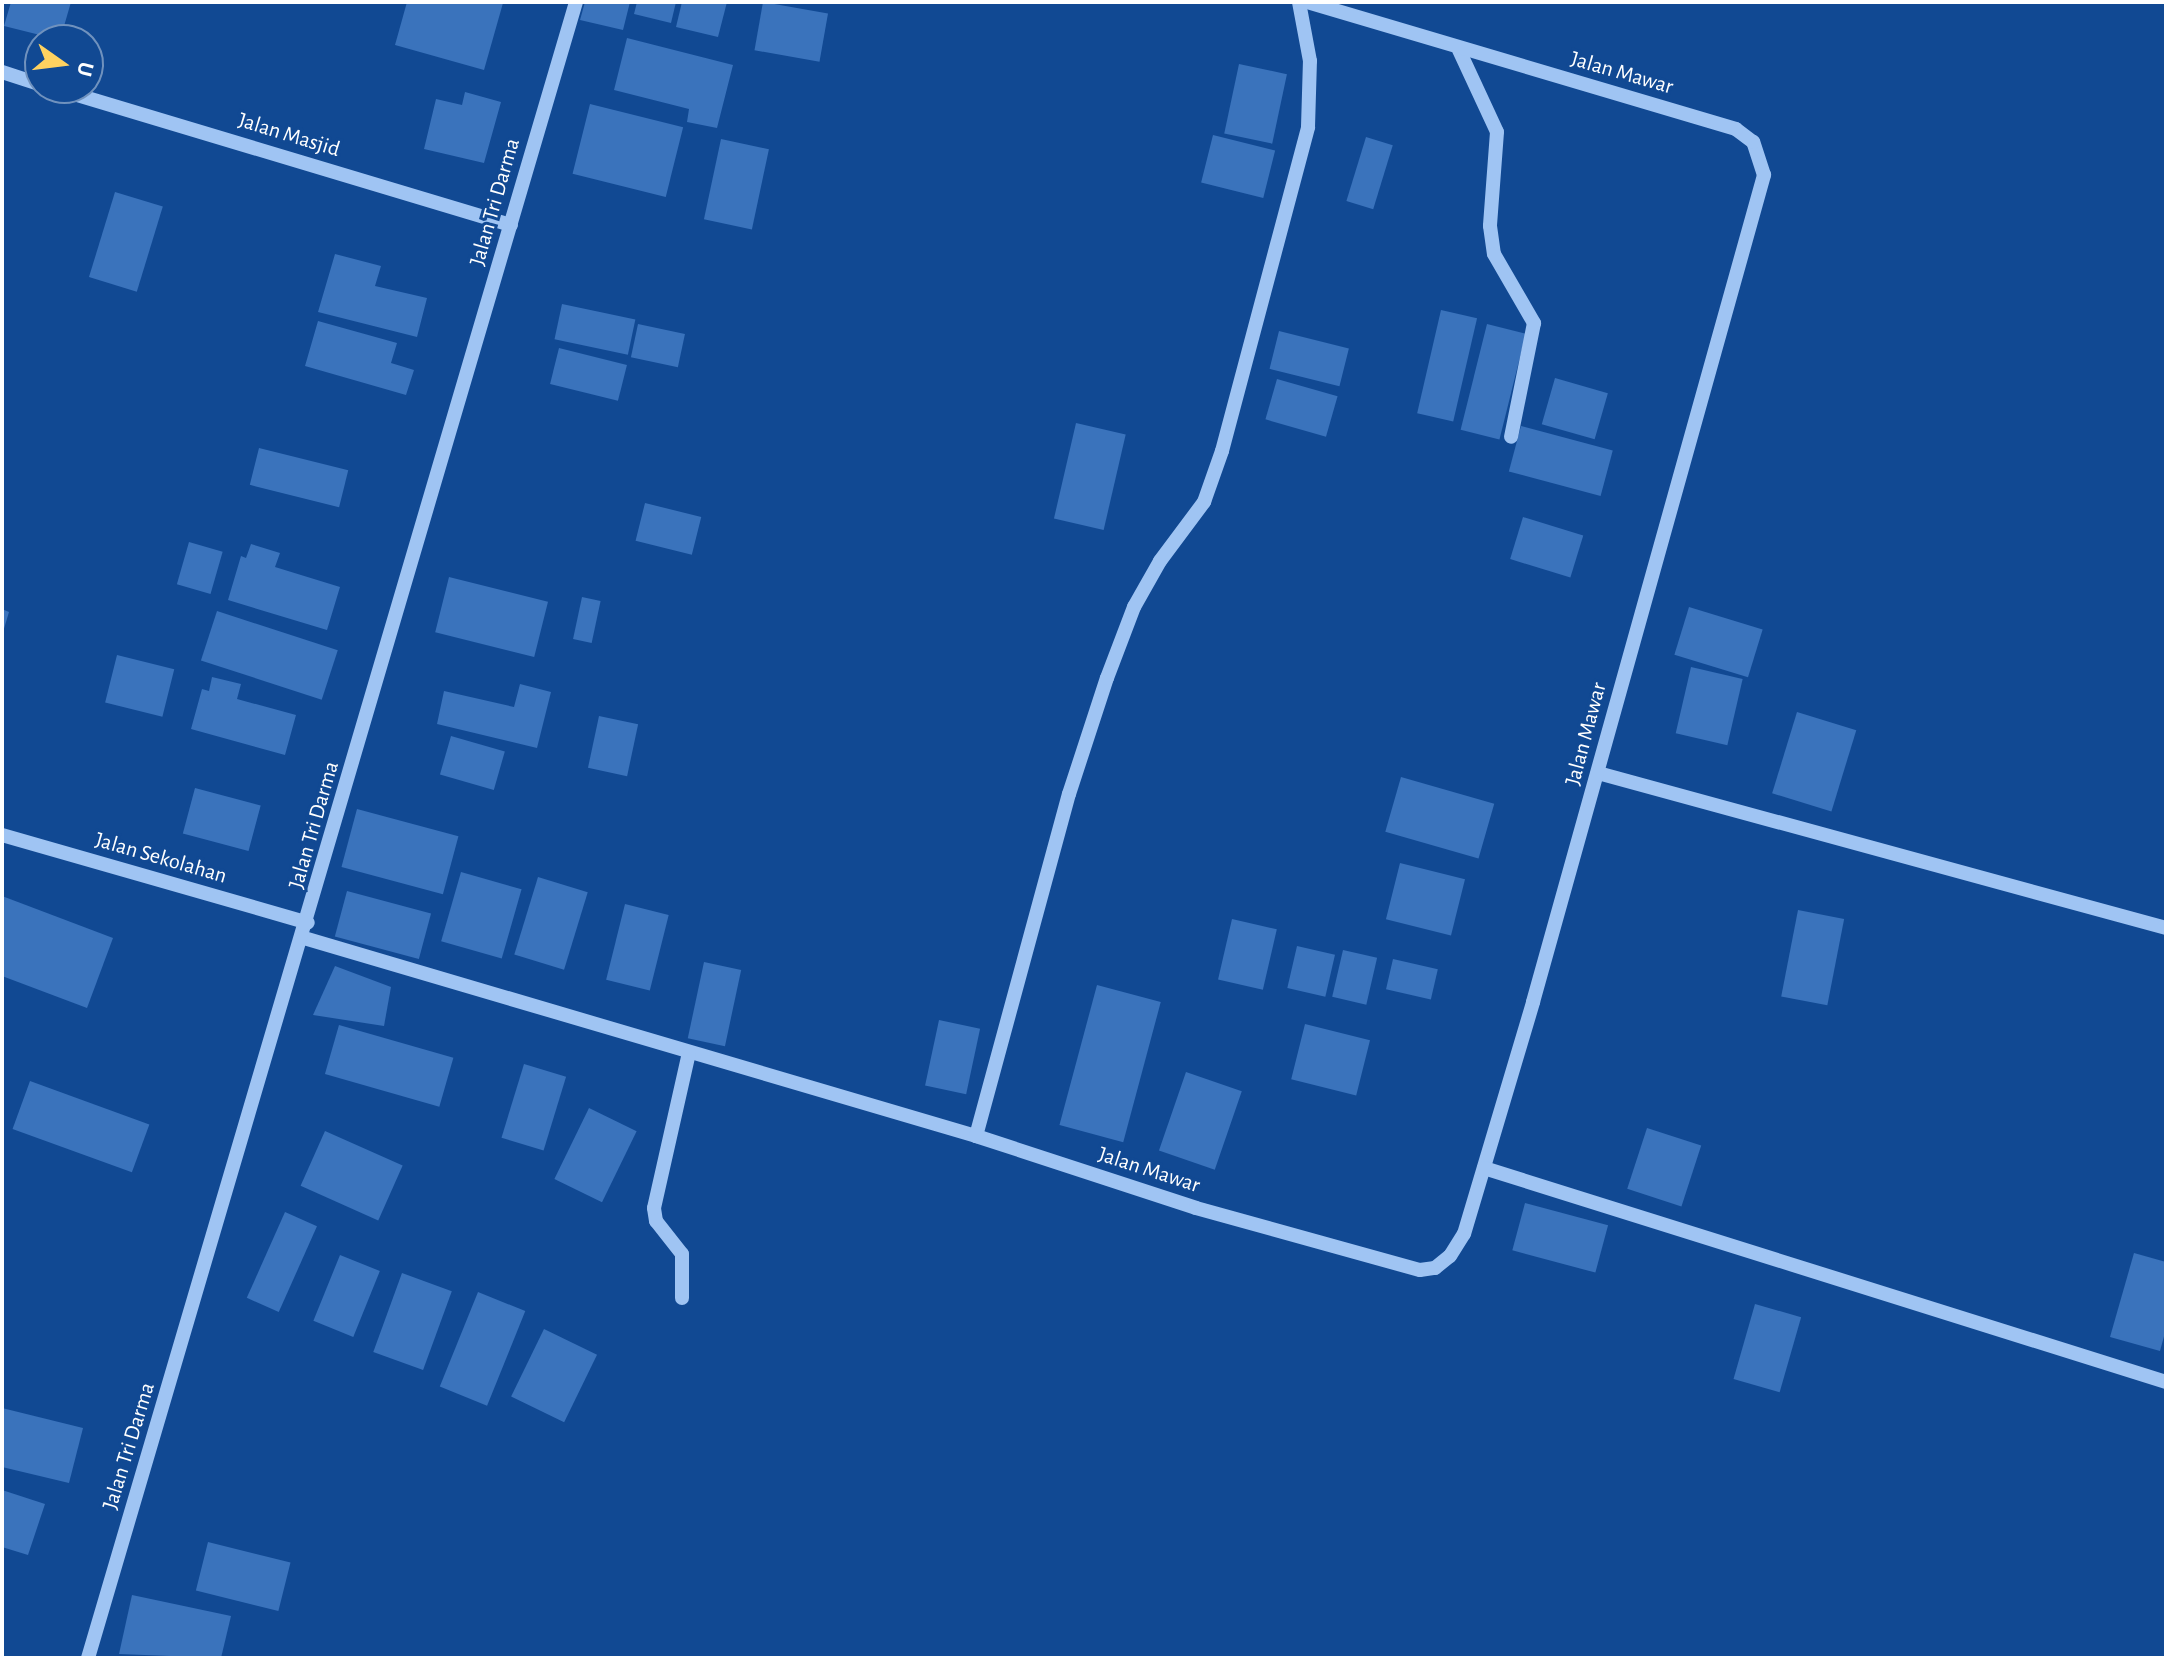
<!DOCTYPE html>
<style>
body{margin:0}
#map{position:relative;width:2168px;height:1660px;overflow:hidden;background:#114993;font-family:"Alegreya Sans",sans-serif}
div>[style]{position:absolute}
.building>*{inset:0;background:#3a73bc;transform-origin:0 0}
.minor>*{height:14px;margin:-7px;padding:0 7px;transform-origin:7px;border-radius:7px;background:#9fc4f3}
span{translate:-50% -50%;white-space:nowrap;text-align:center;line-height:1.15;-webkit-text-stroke:6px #114993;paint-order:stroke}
.street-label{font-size:22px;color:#fff}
.frame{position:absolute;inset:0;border:4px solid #fff;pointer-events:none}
.north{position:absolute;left:24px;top:24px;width:80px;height:80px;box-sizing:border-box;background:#114993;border:2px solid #7092be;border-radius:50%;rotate:104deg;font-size:22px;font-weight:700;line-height:32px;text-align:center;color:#fff}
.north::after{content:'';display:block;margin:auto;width:28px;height:36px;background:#ffd260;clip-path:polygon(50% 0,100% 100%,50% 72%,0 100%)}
</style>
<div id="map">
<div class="building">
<div style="clip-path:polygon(11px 2px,71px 2px,60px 40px,4px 26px)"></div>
<div style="clip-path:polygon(407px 2px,503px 3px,484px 70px,395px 45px)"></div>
<div style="clip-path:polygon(585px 2px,630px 2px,623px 30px,580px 20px)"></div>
<div style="clip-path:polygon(637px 2px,676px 2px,671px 23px,634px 14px)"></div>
<div style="clip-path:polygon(682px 2px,727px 2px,718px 37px,676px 27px)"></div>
<div style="left:763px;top:2px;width:66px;height:49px;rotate:10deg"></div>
<div style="clip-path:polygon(627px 38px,733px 65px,717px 128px,687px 122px,689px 109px,614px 90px)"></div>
<div style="left:1239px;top:64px;width:49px;height:71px;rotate:12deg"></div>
<div style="clip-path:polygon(465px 92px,501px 102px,484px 163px,424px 149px,436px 99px,462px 105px)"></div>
<div style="left:590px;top:104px;width:96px;height:72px;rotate:14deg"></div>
<div style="left:1213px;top:135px;width:64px;height:49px;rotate:14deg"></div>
<div style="left:1366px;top:137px;width:28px;height:67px;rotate:17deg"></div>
<div style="left:721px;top:139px;width:49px;height:82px;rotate:12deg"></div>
<div style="left:115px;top:192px;width:50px;height:89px;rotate:17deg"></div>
<div style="clip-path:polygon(335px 254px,381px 266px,375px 286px,427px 298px,417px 337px,318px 312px)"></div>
<div style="left:562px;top:304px;width:75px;height:36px;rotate:12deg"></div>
<div style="left:1441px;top:310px;width:37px;height:106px;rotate:13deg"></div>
<div style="clip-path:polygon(318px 321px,397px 343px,391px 363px,414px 370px,406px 395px,305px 366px)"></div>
<div style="left:638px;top:324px;width:48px;height:34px;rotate:12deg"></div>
<div style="left:1487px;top:324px;width:40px;height:109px;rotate:14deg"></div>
<div style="left:1279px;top:331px;width:72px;height:39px;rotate:14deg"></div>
<div style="left:559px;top:348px;width:70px;height:37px;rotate:14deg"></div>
<div style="left:1555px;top:378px;width:55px;height:48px;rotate:16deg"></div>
<div style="left:1277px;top:379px;width:63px;height:42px;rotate:16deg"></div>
<div style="left:1076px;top:423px;width:51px;height:98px;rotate:13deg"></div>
<div style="left:1521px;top:426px;width:95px;height:47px;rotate:15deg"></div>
<div style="left:259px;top:448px;width:92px;height:38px;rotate:14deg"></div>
<div style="left:645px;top:503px;width:58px;height:39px;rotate:14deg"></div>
<div style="left:1523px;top:517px;width:63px;height:44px;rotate:17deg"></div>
<div style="left:189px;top:542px;width:35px;height:44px;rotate:16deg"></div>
<div style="clip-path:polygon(251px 544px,280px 553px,275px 567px,340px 587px,327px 630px,228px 600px,241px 556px,246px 558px)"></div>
<div style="left:449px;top:577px;width:102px;height:57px;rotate:14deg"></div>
<div style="left:582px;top:597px;width:19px;height:43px;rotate:12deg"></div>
<div style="left:1689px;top:607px;width:77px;height:50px;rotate:17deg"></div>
<div style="clip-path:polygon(2px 609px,9px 612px,3px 632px,2px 632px)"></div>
<div style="left:217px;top:611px;width:127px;height:52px;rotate:18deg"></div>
<div style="left:117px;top:655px;width:59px;height:49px;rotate:14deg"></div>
<div style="left:1691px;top:667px;width:53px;height:68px;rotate:13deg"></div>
<div style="clip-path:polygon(212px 677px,241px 684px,237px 699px,296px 715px,285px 755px,191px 729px,202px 689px,209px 691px)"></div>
<div style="clip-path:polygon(520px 684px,551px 692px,537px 748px,437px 724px,444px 691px,514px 707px)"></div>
<div style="left:1797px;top:712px;width:62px;height:85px;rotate:17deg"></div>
<div style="left:599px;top:716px;width:40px;height:53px;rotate:12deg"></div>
<div style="left:451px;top:736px;width:56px;height:40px;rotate:16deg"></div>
<div style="left:1401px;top:777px;width:97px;height:57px;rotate:16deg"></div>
<div style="left:195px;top:788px;width:68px;height:47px;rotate:15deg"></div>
<div style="left:357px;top:809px;width:105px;height:60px;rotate:15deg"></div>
<div style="left:1400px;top:863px;width:67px;height:58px;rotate:14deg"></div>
<div style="left:461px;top:872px;width:63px;height:72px;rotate:16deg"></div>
<div style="left:538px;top:877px;width:52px;height:81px;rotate:17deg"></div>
<div style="left:347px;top:891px;width:87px;height:47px;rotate:15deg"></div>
<div style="clip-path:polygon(2px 896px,113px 938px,87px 1008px,2px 976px)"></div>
<div style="left:625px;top:904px;width:45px;height:78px;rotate:14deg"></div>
<div style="left:1798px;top:910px;width:47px;height:88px;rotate:11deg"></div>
<div style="left:1232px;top:919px;width:46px;height:62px;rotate:13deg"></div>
<div style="left:1297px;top:946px;width:39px;height:43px;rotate:13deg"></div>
<div style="left:1343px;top:950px;width:35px;height:48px;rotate:13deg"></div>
<div style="left:1393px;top:959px;width:46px;height:31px;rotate:13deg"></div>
<div style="left:704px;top:962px;width:38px;height:78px;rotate:12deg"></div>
<div style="clip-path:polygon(335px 966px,391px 987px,384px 1026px,313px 1015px)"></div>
<div style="left:1097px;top:985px;width:66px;height:145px;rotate:15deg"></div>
<div style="left:939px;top:1020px;width:42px;height:67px;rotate:12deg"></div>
<div style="left:1305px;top:1024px;width:67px;height:57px;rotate:14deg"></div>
<div style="left:339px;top:1025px;width:119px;height:51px;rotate:16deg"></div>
<div style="left:524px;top:1064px;width:44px;height:77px;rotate:17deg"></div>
<div style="left:1186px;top:1072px;width:59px;height:83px;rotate:19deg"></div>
<div style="left:30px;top:1081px;width:127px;height:51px;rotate:20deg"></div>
<div style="left:589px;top:1108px;width:53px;height:79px;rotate:26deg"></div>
<div style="left:1647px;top:1128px;width:57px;height:64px;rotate:18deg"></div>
<div style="left:325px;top:1131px;width:85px;height:60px;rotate:24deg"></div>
<div style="left:1525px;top:1203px;width:86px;height:49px;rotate:15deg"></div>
<div style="left:285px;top:1212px;width:35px;height:94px;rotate:24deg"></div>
<div style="clip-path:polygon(2134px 1253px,2166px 1262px,2166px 1329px,2160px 1351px,2110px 1337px)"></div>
<div style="left:340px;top:1255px;width:43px;height:71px;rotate:22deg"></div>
<div style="left:402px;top:1273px;width:53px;height:84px;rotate:20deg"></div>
<div style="left:478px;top:1292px;width:51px;height:102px;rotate:22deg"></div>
<div style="left:1755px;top:1304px;width:48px;height:78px;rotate:16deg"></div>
<div style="left:544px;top:1329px;width:59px;height:75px;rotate:26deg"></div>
<div style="clip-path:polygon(2px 1408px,83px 1428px,69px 1483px,2px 1467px)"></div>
<div style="clip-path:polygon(2px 1490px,45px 1504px,28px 1555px,2px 1547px)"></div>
<div style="left:208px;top:1542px;width:85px;height:50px;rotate:14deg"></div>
<div style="clip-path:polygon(132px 1595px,231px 1616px,221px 1658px,119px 1654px)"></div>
</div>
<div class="minor">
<div style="left:1459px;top:50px;width:90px;rotate:65.1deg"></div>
<div style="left:1497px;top:132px;width:94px;rotate:94.3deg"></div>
<div style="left:1490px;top:226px;width:28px;rotate:82deg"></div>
<div style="left:1494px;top:254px;width:80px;rotate:59.9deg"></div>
<div style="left:1534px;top:323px;width:116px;rotate:101.4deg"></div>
<div style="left:2px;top:72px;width:40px;rotate:18deg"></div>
<div style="left:54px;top:88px;width:477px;rotate:16.7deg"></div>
<div style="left:1598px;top:773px;width:589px;rotate:15.26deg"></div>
<div style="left:2px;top:835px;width:318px;rotate:16deg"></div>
<div style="left:304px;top:938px;width:701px;rotate:16.42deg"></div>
<div style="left:976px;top:1136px;width:231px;rotate:18.1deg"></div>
<div style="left:1196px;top:1208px;width:232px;rotate:15.5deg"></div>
<div style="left:1420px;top:1270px;width:15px;rotate:-8deg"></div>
<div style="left:1435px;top:1268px;width:19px;rotate:-39deg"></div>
<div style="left:1450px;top:1256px;width:26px;rotate:-58deg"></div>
<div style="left:1464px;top:1234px;width:242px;rotate:-73.4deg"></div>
<div style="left:1533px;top:1002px;width:859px;rotate:-74.39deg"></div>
<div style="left:1764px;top:175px;width:35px;rotate:-108deg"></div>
<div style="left:1753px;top:142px;width:21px;rotate:-143deg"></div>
<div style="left:1736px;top:129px;width:448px;rotate:-163.5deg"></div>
<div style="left:976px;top:1136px;width:354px;rotate:-74.8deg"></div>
<div style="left:1069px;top:794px;width:122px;rotate:-71.9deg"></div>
<div style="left:1107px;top:678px;width:76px;rotate:-69.2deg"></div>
<div style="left:1134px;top:607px;width:53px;rotate:-60.5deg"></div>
<div style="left:1160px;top:561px;width:74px;rotate:-53.3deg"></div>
<div style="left:1204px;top:502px;width:54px;rotate:-70.6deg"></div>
<div style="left:1222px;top:451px;width:335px;rotate:-75.1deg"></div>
<div style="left:1308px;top:127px;width:66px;rotate:-88.3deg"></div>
<div style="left:1310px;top:61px;width:60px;rotate:-100.6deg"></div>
<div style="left:1484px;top:1168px;width:715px;rotate:17.42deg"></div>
<div style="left:682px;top:1298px;width:44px;rotate:-90deg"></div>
<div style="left:682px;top:1254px;width:42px;rotate:-128.2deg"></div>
<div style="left:656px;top:1221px;width:13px;rotate:-99deg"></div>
<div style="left:654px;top:1208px;width:159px;rotate:-77.3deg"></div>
<div style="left:88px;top:1658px;width:1726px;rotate:-73.58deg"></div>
</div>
<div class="street-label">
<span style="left:1622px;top:73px;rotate:16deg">Jalan Mawar</span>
<span style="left:289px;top:135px;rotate:17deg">Jalan Masjid</span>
<span style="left:495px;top:202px;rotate:-74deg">Jalan Tri Darma</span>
<span style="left:1586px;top:734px;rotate:-75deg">Jalan Mawar</span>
<span style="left:314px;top:825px;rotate:-74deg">Jalan Tri Darma</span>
<span style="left:161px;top:858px;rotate:16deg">Jalan Sekolahan</span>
<span style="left:1149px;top:1170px;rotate:18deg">Jalan Mawar</span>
<span style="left:129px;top:1446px;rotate:-73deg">Jalan Tri Darma</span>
</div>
<div class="frame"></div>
<div class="north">U</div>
</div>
